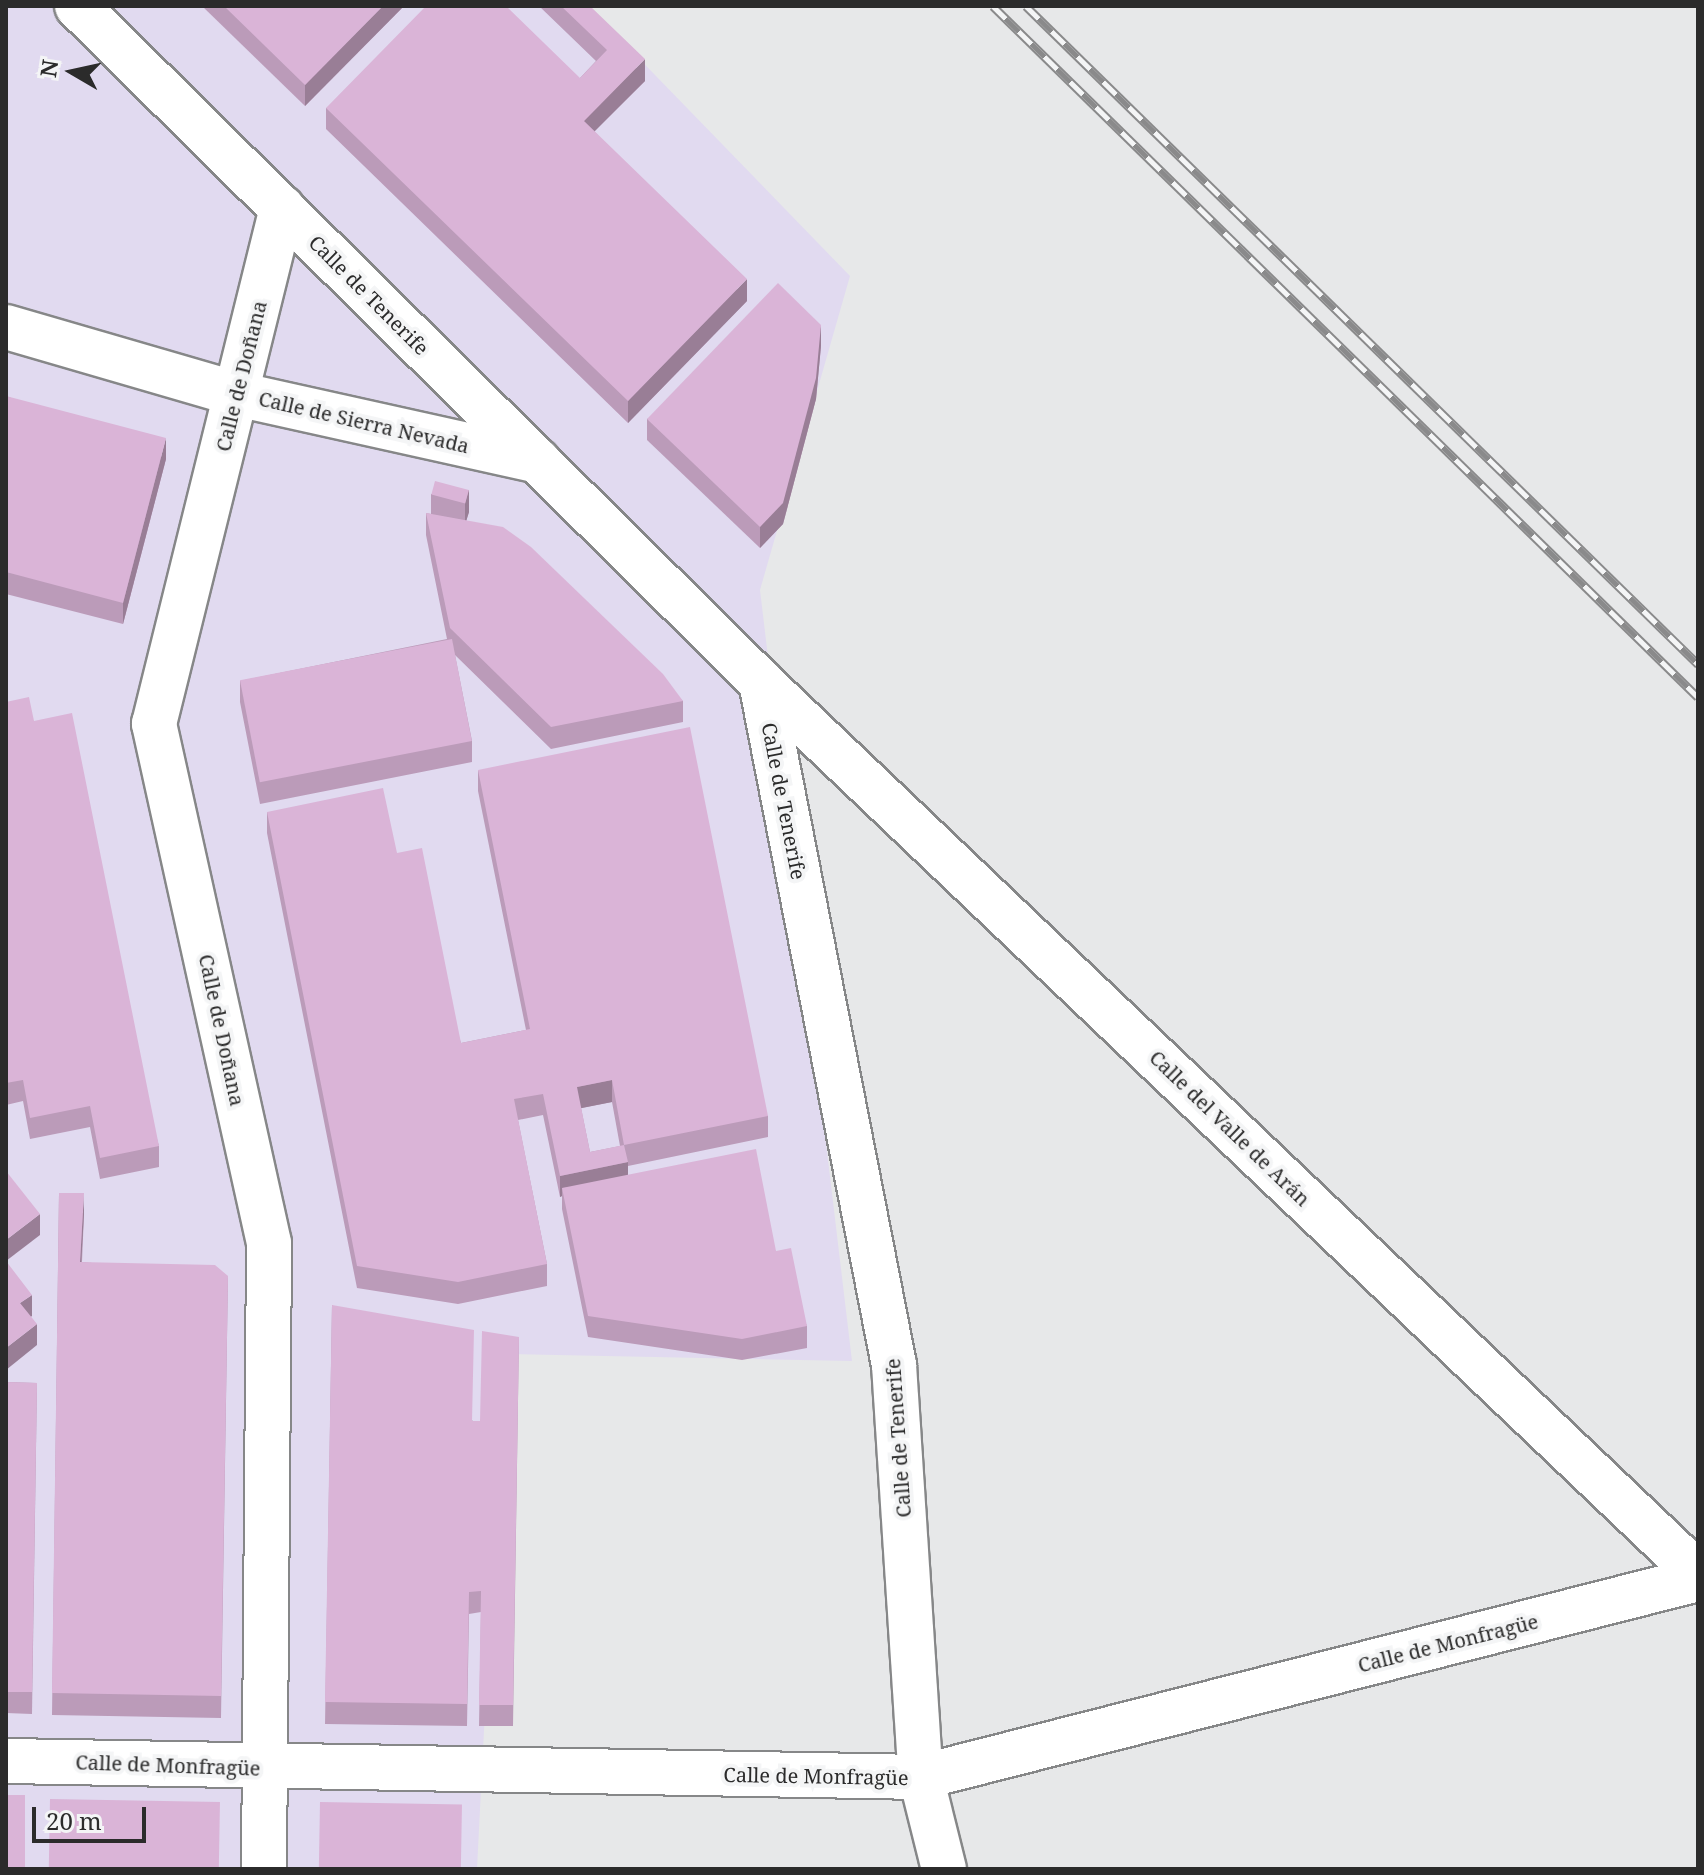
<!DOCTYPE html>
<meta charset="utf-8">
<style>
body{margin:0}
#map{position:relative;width:1704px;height:1875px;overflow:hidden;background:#e7e8e9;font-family:"Noto Serif",serif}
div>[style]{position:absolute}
.industrial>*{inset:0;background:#e1daf0}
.roads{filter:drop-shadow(2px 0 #868788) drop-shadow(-2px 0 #868788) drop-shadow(0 2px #868788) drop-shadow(0 -2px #868788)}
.minor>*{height:44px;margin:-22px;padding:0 22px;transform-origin:22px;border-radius:22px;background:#fff}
.rail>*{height:9px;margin-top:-4.5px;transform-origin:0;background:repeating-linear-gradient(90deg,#f4f5f6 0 18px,#8a8a8b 0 36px);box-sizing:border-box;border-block:2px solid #8a8a8b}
.wall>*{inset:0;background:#bb9bb9}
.shaded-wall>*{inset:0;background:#997e96}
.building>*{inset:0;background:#dab4d7;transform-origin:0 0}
span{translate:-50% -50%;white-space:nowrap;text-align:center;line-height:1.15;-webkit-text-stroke:8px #f4f5f6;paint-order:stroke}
.street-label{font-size:20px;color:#2b2b2b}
.frame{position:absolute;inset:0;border:8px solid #2b2b2b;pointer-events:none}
.north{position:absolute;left:32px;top:32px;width:80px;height:80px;-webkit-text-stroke:6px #f4f5f6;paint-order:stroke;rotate:279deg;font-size:22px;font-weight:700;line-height:32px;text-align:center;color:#2b2b2b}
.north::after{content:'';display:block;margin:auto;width:28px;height:36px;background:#2b2b2b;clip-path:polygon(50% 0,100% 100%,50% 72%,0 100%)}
.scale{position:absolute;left:32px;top:1807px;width:114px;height:36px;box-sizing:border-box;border:4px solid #2b2b2b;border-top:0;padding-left:10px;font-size:24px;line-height:28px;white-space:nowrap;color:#2b2b2b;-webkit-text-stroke:6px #f4f5f6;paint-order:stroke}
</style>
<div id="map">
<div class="industrial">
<div style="clip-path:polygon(6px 6px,588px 6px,850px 276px,760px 590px,852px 1361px,503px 1354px,477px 1869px,6px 1869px)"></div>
</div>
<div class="roads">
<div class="minor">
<div style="left:77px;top:6px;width:962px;rotate:44.66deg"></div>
<div style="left:761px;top:682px;width:696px;rotate:78.98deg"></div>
<div style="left:894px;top:1365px;width:413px;rotate:86.3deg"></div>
<div style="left:921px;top:1777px;width:95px;rotate:76deg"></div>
<div style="left:6px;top:327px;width:241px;rotate:16.2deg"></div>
<div style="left:237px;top:394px;width:308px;rotate:12.5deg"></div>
<div style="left:761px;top:682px;width:1294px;rotate:43.59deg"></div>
<div style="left:6px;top:1761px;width:915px;rotate:1deg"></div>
<div style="left:921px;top:1777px;width:802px;rotate:-14.3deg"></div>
<div style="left:264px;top:1869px;width:626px;rotate:-89.54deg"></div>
<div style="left:269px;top:1243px;width:532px;rotate:-102.49deg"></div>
<div style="left:154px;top:724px;width:532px;rotate:-76.07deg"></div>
</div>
</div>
<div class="rail">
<div style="left:993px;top:6px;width:987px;rotate:44.43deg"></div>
<div style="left:1026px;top:6px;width:941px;rotate:44.4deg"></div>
</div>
<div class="wall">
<div style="clip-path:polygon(202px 6px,404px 6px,305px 106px)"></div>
<div style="clip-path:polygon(539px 6px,590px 6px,645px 81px,594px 131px,747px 301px,628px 423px,326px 129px,326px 108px,580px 78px,596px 61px)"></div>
<div style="clip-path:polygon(821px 346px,816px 399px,783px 524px,760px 548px,647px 440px,647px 419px)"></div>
<div style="clip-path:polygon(6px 396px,166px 459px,123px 624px,6px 594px)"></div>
<div style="clip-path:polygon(469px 490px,469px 512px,466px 521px,683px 701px,683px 722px,551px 749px,455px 655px,472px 741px,472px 762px,260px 804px,240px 702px,240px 681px,447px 639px,426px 535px,426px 513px,431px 514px,431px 494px)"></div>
<div style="clip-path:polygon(6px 702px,34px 721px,159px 1146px,159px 1167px,100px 1179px,90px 1127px,30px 1139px,23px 1101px,6px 1105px)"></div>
<div style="clip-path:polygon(evenodd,478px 770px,768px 1116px,768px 1137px,628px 1166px,628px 1175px,776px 1251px,807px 1326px,807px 1348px,742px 1360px,588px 1337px,562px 1209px,562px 1196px,560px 1197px,543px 1115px,518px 1120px,547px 1264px,547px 1286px,458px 1304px,357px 1288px,267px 833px,267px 812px,397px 853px,461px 1043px,526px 1030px,478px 791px,478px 770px,612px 1102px,620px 1146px,590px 1152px,581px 1108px,612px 1102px)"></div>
<div style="clip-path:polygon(59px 1193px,84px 1214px,82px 1262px,228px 1276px,221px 1718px,52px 1715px)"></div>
<div style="clip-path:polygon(332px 1305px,473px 1421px,480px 1421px,519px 1337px,513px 1726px,479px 1726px,481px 1612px,469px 1614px,467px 1726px,325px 1724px)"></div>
<div style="clip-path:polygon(6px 1382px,37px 1383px,32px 1714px,6px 1713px)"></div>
</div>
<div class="shaded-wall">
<div style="clip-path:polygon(383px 6px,404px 6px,305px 106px,305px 85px)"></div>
<div style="clip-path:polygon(645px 59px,645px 81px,584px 142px,584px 121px)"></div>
<div style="clip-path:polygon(747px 279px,747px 301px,628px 423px,628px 401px)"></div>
<div style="clip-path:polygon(821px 325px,821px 346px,816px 399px,783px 524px,760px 548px,760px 527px)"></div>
<div style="clip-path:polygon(166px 438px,166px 459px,123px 624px,123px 603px)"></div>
<div style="clip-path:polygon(469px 490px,469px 512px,465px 525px,465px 503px)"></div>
<div style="clip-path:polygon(612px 1080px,612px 1102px,577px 1109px,577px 1087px)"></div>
<div style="clip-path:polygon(628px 1162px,628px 1183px,562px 1188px,562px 1196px,560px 1197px,560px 1176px)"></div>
<div style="clip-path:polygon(84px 1193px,84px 1214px,80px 1283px,80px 1262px)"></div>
<div style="clip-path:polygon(40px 1214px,40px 1235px,6px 1261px,6px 1240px)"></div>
<div style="clip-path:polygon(32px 1295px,32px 1316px,20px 1325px,20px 1303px)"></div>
<div style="clip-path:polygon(37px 1324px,37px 1345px,6px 1370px,6px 1348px)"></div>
</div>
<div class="building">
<div style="clip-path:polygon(224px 6px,383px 6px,305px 85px)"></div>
<div style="clip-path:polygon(426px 6px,506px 6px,580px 78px,607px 50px,561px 6px,590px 6px,645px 59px,584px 121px,747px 279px,628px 401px,326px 108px)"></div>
<div style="clip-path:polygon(778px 283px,821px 325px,816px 378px,783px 503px,760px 527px,647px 419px)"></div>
<div style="clip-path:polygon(6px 396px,166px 438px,123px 603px,6px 572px)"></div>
<div style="left:435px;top:481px;width:35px;height:14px;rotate:15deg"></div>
<div style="clip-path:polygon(426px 513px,503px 527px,531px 547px,663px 674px,683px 701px,551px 727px,450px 628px)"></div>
<div style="left:452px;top:639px;width:104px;height:216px;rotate:79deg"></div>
<div style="clip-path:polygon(29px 697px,34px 721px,72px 713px,159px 1146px,100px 1158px,90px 1106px,30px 1118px,23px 1080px,6px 1083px,6px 702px)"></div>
<div style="clip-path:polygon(evenodd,690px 727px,768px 1116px,624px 1145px,628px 1162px,560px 1176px,543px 1094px,514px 1099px,547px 1264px,458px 1282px,357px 1266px,267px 812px,383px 788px,397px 853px,422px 848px,461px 1043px,530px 1029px,478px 770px,690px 727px,612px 1080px,624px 1145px,590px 1152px,577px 1087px,612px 1080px)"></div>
<div style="clip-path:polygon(756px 1149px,776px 1251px,791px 1248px,807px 1326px,742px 1339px,588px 1316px,562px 1188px)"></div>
<div style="clip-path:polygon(6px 1171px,40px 1214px,6px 1240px)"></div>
<div style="clip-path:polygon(59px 1193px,84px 1193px,80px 1262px,215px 1265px,228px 1276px,221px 1696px,52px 1693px)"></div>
<div style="clip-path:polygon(6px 1261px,32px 1295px,20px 1303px,37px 1324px,6px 1348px)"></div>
<div style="clip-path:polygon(332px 1305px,474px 1330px,472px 1421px,480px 1421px,482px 1331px,519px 1337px,513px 1705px,479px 1705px,481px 1591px,469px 1592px,467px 1704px,325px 1702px)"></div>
<div style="clip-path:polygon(6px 1382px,37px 1383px,32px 1692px,6px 1692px)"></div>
<div style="left:6px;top:1795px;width:19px;height:74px"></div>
<div style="left:50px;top:1799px;width:170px;height:70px;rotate:1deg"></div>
<div style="left:320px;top:1802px;width:142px;height:67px;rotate:1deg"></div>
</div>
<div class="street-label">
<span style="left:369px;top:295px;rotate:45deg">Calle de Tenerife</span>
<span style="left:241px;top:376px;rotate:-76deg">Calle de Doñana</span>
<span style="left:364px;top:422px;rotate:13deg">Calle de Sierra Nevada</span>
<span style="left:784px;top:801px;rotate:79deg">Calle de Tenerife</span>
<span style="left:222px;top:1030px;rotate:78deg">Calle de Doñana</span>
<span style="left:1230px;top:1128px;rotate:44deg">Calle del Valle de Arán</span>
<span style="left:898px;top:1438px;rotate:-94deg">Calle de Tenerife</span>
<span style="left:1448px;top:1643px;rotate:-14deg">Calle de Monfragüe</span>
<span style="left:168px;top:1765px;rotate:2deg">Calle de Monfragüe</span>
<span style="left:816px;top:1776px;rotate:1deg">Calle de Monfragüe</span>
</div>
<div class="frame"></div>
<div class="north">N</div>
<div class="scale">20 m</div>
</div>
